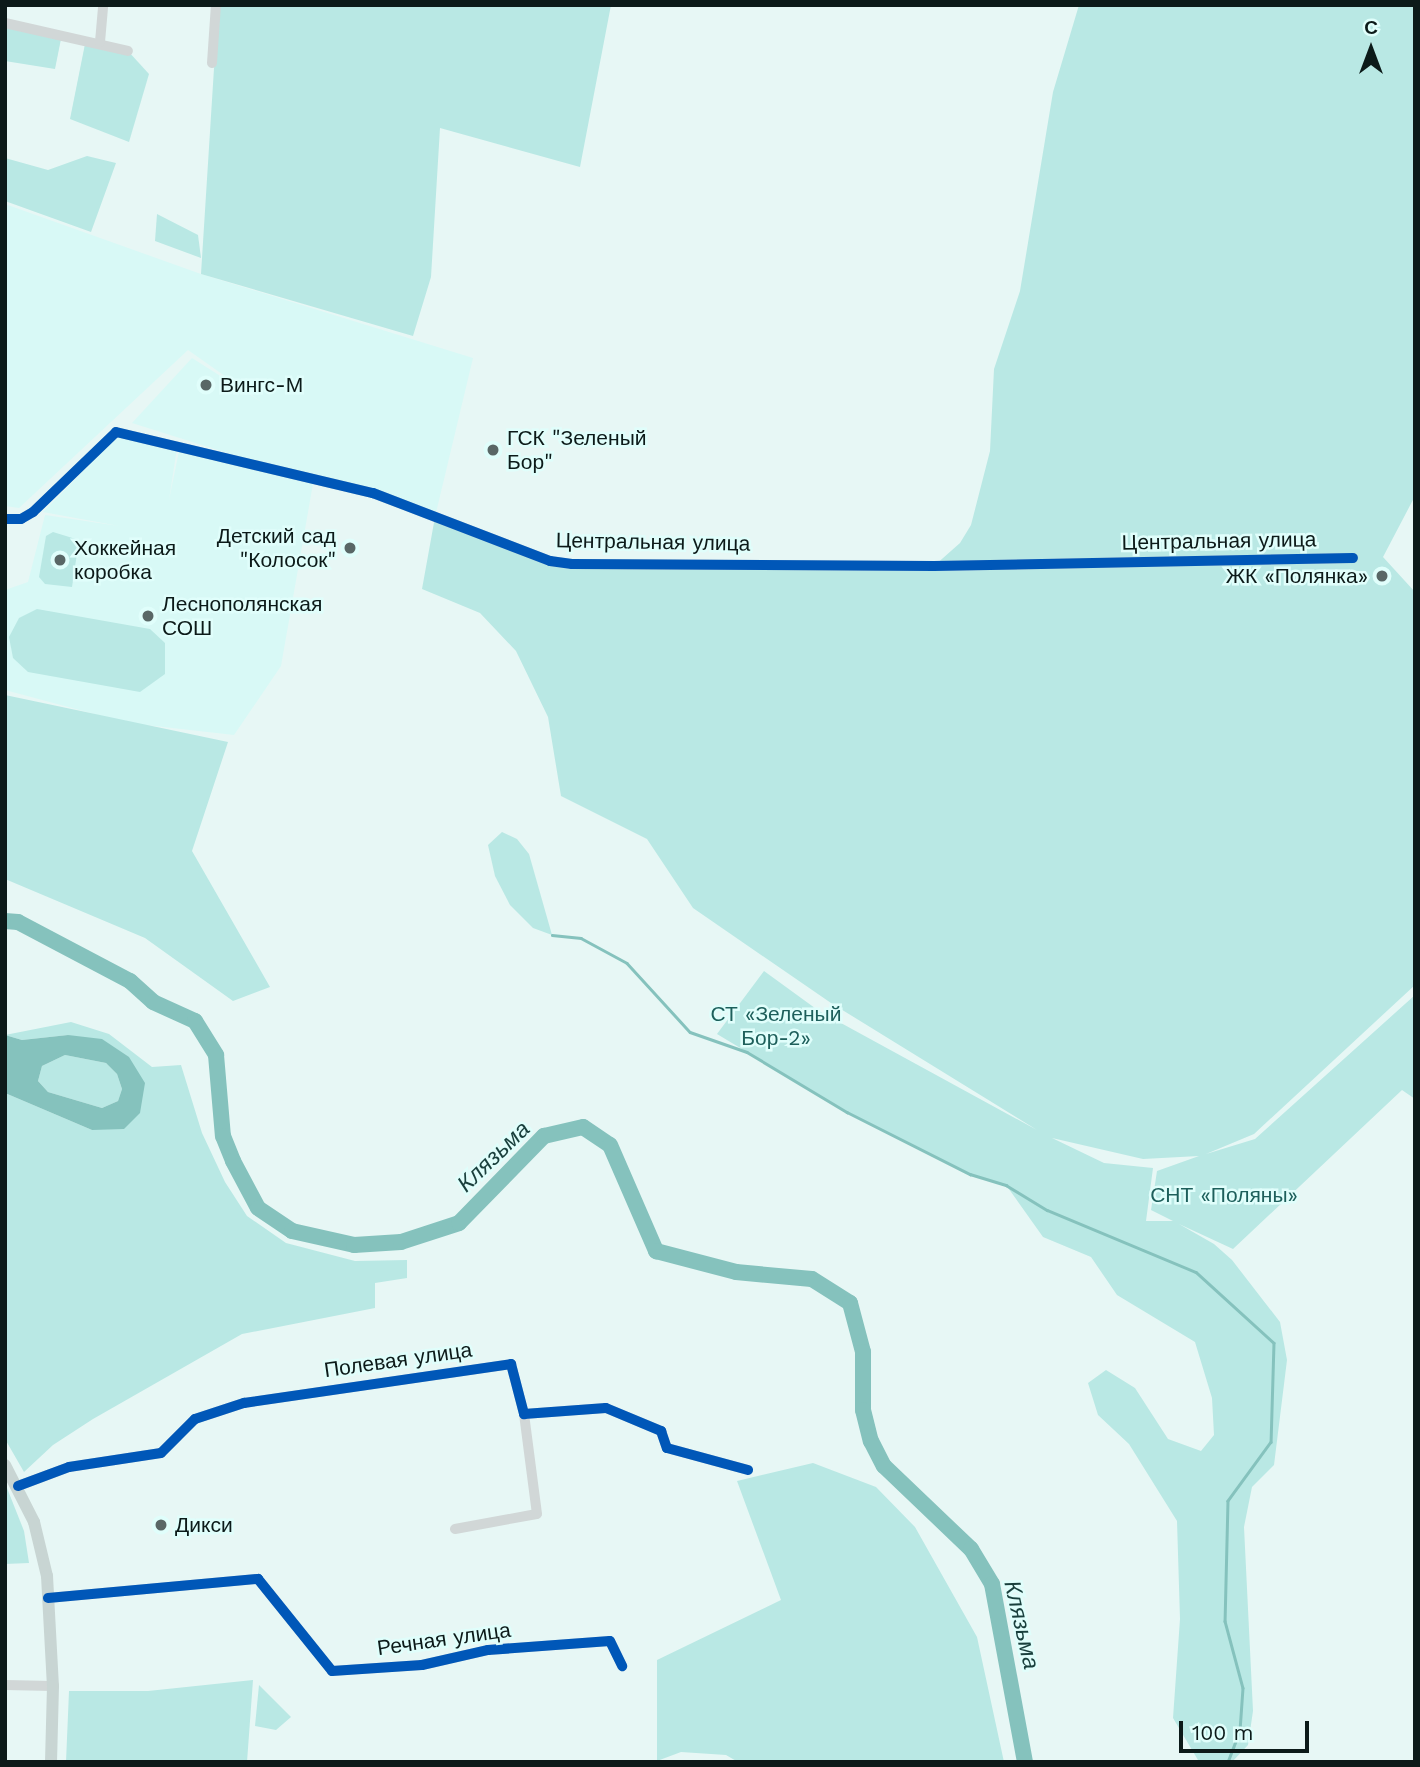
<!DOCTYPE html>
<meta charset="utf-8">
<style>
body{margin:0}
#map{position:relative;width:1420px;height:1767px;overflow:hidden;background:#e7f7f5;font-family:"Work Sans",sans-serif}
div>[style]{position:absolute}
.built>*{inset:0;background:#d8f9f6}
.green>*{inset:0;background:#b9e8e4}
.water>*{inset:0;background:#85c2bd}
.stream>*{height:2.5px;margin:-1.25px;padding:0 1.25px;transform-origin:1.25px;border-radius:1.25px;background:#85c2bd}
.river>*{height:16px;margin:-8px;padding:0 8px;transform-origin:8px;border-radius:8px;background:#85c2bd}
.minor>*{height:10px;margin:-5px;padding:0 5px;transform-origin:5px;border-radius:5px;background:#d1d7d7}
.major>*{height:12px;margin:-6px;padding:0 6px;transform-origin:6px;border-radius:6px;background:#c8d5d3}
.cycleway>*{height:10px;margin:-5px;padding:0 5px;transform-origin:5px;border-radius:5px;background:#0057b8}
.dots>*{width:19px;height:19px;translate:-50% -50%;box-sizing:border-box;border:4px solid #e0fefb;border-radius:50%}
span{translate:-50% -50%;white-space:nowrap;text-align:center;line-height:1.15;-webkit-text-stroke:5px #e0fefb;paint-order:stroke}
.poi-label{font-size:21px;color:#0c1a19}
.left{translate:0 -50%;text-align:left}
.right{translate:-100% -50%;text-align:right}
.street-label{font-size:21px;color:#0c1a19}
.park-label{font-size:21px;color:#1d5f5b}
.water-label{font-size:23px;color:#193f3c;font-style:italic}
.frame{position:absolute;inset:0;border:7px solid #0c1a19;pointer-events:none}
.north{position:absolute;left:1336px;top:14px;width:70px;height:70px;-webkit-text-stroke:5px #e0fefb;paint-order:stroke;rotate:0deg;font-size:19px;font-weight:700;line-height:28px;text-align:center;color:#0c1a19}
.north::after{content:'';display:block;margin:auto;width:24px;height:32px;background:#0c1a19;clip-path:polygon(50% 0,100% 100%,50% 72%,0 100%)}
.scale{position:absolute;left:1179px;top:1721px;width:130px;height:32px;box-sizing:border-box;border:4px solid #0c1a19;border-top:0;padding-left:9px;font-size:21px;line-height:24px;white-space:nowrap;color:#0c1a19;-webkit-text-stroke:5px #e0fefb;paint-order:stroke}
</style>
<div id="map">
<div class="built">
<div style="clip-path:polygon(5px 204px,201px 274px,473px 358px,435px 517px,314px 478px,281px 666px,234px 735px,128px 723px,5px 690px,5px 590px,28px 582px,45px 515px,119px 526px,43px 512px,118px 436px,177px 448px,169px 500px,179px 451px,272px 467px,132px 423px,192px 358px,263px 403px,188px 350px,19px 508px,5px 506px)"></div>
</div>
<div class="green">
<div style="clip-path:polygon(218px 5px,611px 5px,580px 167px,440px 128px,431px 277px,413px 336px,201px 274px)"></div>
<div style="clip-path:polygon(evenodd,1079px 5px,1415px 5px,1415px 496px,1383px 557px,1415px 592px,1415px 985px,1254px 1134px,1206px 1154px,1255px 1139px,1415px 995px,1415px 1099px,1402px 1090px,1233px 1249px,1179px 1224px,1214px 1244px,1232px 1260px,1280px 1322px,1287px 1360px,1274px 1465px,1252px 1487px,1244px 1527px,1253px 1711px,1248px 1745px,1232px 1762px,1198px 1760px,1173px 1718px,1180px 1619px,1177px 1521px,1129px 1444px,1098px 1415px,1088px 1383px,1106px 1370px,1135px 1388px,1168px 1439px,1201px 1451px,1214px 1435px,1212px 1398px,1195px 1342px,1117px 1295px,1091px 1257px,1043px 1237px,1006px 1185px,970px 1174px,847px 1112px,717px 1034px,764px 971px,819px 1011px,1037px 1130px,831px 1003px,693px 908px,647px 839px,561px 796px,548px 717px,516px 651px,480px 613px,422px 589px,435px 517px,550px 561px,934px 566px,960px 543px,971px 525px,990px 451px,994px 369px,1020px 291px,1053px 92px,1079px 5px,1052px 1138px,1143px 1159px,1199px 1156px,1157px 1171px,1151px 1210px,1173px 1221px,1146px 1221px,1153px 1168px,1104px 1163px,1052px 1138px)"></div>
<div style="clip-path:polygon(5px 23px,62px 34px,55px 69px,5px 61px)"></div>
<div style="clip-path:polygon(86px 39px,128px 51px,149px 74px,129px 142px,70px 119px)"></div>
<div style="clip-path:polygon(87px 156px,116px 163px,91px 232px,5px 201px,5px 158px,48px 170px)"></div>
<div style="clip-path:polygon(157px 214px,198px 235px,201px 258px,155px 241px)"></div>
<div style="clip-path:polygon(53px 532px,79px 540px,72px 587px,45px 584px,39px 577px,46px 536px)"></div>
<div style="clip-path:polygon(37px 609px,150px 629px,165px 643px,165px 674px,140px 692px,28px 672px,13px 658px,9px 637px,19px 618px)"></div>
<div style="clip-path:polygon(5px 695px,228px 742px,192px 851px,270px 987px,233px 1001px,145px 938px,5px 879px)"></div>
<div style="clip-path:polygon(502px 832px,517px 839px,529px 854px,552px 935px,533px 928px,510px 905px,495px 876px,488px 845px)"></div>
<div style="clip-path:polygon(71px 1022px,109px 1034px,152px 1067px,181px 1065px,202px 1133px,225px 1182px,247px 1216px,286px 1243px,355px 1261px,407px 1260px,407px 1278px,375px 1283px,375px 1308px,242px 1334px,93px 1419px,53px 1445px,24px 1472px,5px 1439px,5px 1093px,92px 1130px,144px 1083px,68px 1035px,22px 1040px,5px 1035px)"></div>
<div style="clip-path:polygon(65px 1055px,106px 1063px,117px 1074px,122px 1089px,118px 1101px,102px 1108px,48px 1092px,38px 1081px,42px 1066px)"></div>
<div style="clip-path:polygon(813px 1463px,876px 1487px,915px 1527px,977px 1637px,1004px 1762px,738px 1762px,726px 1755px,681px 1752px,657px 1761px,657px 1660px,781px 1600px,737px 1481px)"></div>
<div style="clip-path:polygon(5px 1483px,24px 1531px,29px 1563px,5px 1564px)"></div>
<div style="clip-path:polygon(253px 1680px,247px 1762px,66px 1762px,69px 1691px,148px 1691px)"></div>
<div style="clip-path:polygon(259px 1685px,291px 1717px,276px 1730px,255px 1726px)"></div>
</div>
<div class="water">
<div style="clip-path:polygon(evenodd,5px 1035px,22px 1040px,68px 1035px,102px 1039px,129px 1057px,145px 1083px,140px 1113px,124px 1129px,92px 1130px,5px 1093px,5px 1035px,65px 1055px,106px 1063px,117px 1074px,122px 1089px,118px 1101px,102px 1108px,48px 1092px,38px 1081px,42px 1066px,65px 1055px)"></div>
</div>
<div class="stream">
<div style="left:552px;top:935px;width:29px;rotate:6deg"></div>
<div style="left:581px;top:938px;width:52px;rotate:28.5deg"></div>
<div style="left:627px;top:963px;width:93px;rotate:47.6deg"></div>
<div style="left:690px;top:1032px;width:60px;rotate:19.3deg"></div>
<div style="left:747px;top:1052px;width:117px;rotate:31deg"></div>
<div style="left:847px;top:1112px;width:138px;rotate:26.8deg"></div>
<div style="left:970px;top:1174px;width:38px;rotate:17deg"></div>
<div style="left:1006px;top:1185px;width:48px;rotate:31.4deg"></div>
<div style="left:1047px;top:1210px;width:161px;rotate:22.6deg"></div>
<div style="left:1196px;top:1272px;width:105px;rotate:42.3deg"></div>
<div style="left:1274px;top:1343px;width:99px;rotate:91.7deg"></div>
<div style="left:1271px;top:1442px;width:73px;rotate:126.1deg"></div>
<div style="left:1228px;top:1501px;width:120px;rotate:91.4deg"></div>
<div style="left:1225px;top:1621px;width:69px;rotate:75deg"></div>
<div style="left:1243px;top:1688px;width:43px;rotate:94deg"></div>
<div style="left:1240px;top:1731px;width:33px;rotate:111deg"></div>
</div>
<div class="river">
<div style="left:5px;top:921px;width:13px;rotate:4deg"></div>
<div style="left:18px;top:922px;width:127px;rotate:27.8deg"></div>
<div style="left:130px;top:981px;width:31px;rotate:42deg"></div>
<div style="left:153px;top:1002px;width:46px;rotate:24.3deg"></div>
<div style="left:195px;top:1021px;width:40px;rotate:58deg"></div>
<div style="left:216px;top:1055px;width:81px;rotate:85.1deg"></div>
<div style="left:223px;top:1136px;width:27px;rotate:68deg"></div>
<div style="left:233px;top:1161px;width:53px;rotate:62deg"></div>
<div style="left:258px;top:1208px;width:41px;rotate:34.1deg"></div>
<div style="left:292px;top:1231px;width:64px;rotate:12.7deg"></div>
<div style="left:354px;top:1245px;width:47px;rotate:-3.7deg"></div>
<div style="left:401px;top:1242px;width:61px;rotate:-18.1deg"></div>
<div style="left:459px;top:1223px;width:122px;rotate:-45.7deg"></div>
<div style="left:544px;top:1136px;width:40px;rotate:-13deg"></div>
<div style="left:583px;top:1127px;width:32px;rotate:34deg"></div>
<div style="left:610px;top:1145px;width:116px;rotate:66.5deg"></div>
<div style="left:656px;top:1251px;width:83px;rotate:14.7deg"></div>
<div style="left:736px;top:1272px;width:76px;rotate:5.3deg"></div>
<div style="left:812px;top:1279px;width:45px;rotate:32.3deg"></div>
<div style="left:850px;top:1303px;width:51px;rotate:75.1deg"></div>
<div style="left:863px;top:1352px;width:58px;rotate:90deg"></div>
<div style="left:863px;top:1410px;width:32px;rotate:76deg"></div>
<div style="left:871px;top:1441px;width:28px;rotate:63deg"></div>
<div style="left:884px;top:1466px;width:120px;rotate:43.7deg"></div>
<div style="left:971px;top:1549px;width:41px;rotate:59deg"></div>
<div style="left:992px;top:1584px;width:181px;rotate:79.5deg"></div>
</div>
<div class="minor">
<div style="left:5px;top:23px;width:126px;rotate:12.8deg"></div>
<div style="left:100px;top:42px;width:37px;rotate:-85deg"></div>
<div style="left:212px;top:63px;width:58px;rotate:-86.1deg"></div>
<div style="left:5px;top:519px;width:16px"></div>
<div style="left:21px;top:519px;width:14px;rotate:-30deg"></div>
<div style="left:33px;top:512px;width:115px;rotate:-43.9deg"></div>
<div style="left:116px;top:432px;width:264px;rotate:13.4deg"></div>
<div style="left:373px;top:493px;width:190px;rotate:21deg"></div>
<div style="left:550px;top:561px;width:22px;rotate:8deg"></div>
<div style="left:572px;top:564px;width:362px;rotate:0.3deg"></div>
<div style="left:934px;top:566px;width:419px;rotate:-1.1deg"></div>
<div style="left:18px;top:1486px;width:54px;rotate:-20.4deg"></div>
<div style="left:69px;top:1467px;width:93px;rotate:-8.7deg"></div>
<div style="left:161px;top:1453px;width:48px;rotate:-45deg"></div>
<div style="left:195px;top:1419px;width:52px;rotate:-18.1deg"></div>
<div style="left:244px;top:1403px;width:270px;rotate:-8.3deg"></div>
<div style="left:511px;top:1364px;width:52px;rotate:75.4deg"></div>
<div style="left:524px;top:1414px;width:82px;rotate:-4.2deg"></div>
<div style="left:606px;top:1408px;width:60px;rotate:22.7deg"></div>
<div style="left:661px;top:1431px;width:18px;rotate:71deg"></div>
<div style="left:667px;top:1448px;width:84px;rotate:15.2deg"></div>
<div style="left:455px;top:1529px;width:83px;rotate:-10.4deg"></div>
<div style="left:537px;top:1514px;width:101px;rotate:-97.4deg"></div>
<div style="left:48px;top:1598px;width:211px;rotate:-5.2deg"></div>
<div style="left:258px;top:1579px;width:118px;rotate:51.2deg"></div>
<div style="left:332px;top:1671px;width:90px;rotate:-3.8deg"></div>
<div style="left:422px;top:1665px;width:68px;rotate:-12.8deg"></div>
<div style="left:488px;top:1650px;width:122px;rotate:-4.2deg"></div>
<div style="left:610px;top:1641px;width:28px;rotate:64deg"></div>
<div style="left:5px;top:1685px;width:48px;rotate:1.2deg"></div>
</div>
<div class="major">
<div style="left:5px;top:1465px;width:64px;rotate:63deg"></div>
<div style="left:34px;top:1522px;width:56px;rotate:76.5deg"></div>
<div style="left:47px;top:1576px;width:110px;rotate:86.9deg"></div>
<div style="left:53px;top:1686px;width:76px;rotate:91.5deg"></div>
</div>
<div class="cycleway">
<div style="left:5px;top:519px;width:16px"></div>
<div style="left:21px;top:519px;width:14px;rotate:-30deg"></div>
<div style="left:33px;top:512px;width:115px;rotate:-43.9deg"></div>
<div style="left:116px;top:432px;width:264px;rotate:13.4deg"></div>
<div style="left:373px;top:493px;width:190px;rotate:21deg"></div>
<div style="left:550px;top:561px;width:22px;rotate:8deg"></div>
<div style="left:572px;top:564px;width:362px;rotate:0.3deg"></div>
<div style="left:934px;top:566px;width:419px;rotate:-1.1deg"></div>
<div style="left:18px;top:1486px;width:54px;rotate:-20.4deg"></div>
<div style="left:69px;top:1467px;width:93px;rotate:-8.7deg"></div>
<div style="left:161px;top:1453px;width:48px;rotate:-45deg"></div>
<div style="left:195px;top:1419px;width:52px;rotate:-18.1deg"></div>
<div style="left:244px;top:1403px;width:270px;rotate:-8.3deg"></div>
<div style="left:511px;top:1364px;width:52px;rotate:75.4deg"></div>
<div style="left:524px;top:1414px;width:82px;rotate:-4.2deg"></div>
<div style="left:606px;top:1408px;width:60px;rotate:22.7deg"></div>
<div style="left:661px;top:1431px;width:18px;rotate:71deg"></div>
<div style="left:667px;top:1448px;width:84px;rotate:15.2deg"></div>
<div style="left:48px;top:1598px;width:211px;rotate:-5.2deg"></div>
<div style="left:258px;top:1579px;width:118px;rotate:51.2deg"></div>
<div style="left:332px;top:1671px;width:90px;rotate:-3.8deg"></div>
<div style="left:422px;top:1665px;width:68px;rotate:-12.8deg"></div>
<div style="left:488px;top:1650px;width:122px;rotate:-4.2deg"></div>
<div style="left:610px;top:1641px;width:28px;rotate:64deg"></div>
</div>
<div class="dots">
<div style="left:206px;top:385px;background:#596766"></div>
<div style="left:493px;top:450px;background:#596766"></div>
<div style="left:350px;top:548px;background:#596766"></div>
<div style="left:60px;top:560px;background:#596766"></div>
<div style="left:1382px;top:576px;background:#596766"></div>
<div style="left:148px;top:616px;background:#596766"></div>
<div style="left:161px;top:1525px;background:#596766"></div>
</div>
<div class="poi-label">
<span class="left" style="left:220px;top:385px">Вингс-М</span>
<span class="left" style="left:507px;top:450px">ГСК "Зеленый<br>Бор"</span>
<span class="right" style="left:336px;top:548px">Детский сад<br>"Колосок"</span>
<span class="left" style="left:74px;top:560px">Хоккейная<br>коробка</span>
<span class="right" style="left:1368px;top:576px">ЖК «Полянка»</span>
<span class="left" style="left:162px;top:616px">Леснополянская<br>СОШ</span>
<span class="left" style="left:175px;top:1525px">Дикси</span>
</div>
<div class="street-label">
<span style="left:1219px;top:541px;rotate:-1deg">Центральная улица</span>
<span style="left:653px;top:542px;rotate:1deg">Центральная улица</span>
<span style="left:398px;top:1360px;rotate:-8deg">Полевая улица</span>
<span style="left:444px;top:1639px;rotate:-8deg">Речная улица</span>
</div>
<div class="park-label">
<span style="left:776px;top:1026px">СТ «Зеленый<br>Бор-2»</span>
<span style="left:1224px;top:1195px">СНТ «Поляны»</span>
</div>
<div class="water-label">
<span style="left:494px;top:1157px;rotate:-44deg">Клязьма</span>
<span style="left:1021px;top:1625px;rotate:77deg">Клязьма</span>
</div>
<div class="frame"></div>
<div class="north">С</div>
<div class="scale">100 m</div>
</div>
